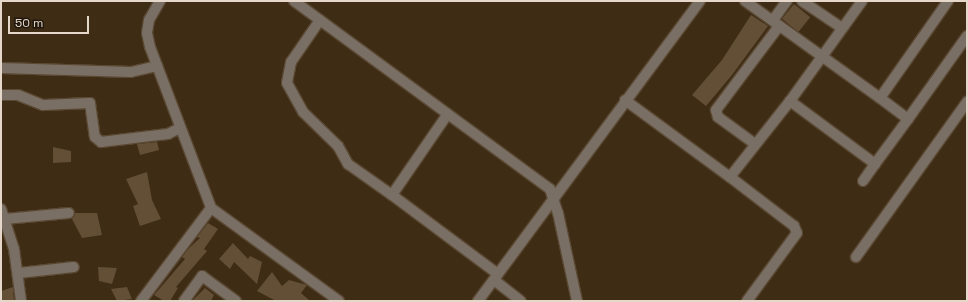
<!DOCTYPE html>
<style>
body{margin:0}
#map{position:relative;width:968px;height:302px;overflow:hidden;background:#3f2c15;font-family:"Space Grotesk",sans-serif}
div>[style]{position:absolute}
.building>*{inset:0;background:#634e36;transform-origin:0 0}
.roads{filter:drop-shadow(1px 0 #5a4832) drop-shadow(-1px 0 #5a4832) drop-shadow(0 1px #5a4832) drop-shadow(0 -1px #5a4832)}
.minor>*{height:10px;margin:-5px;padding:0 5px;transform-origin:5px;border-radius:5px;background:#7a6f65}
span{translate:-50% -50%;white-space:nowrap;text-align:center;line-height:1.15;-webkit-text-stroke:3px #1f160c;paint-order:stroke}
.frame{position:absolute;inset:0;border:2px solid #e5d8cb;pointer-events:none}
.scale{position:absolute;left:8px;top:16px;width:81px;height:18px;box-sizing:border-box;border:2px solid #e5d8cb;border-top:0;padding-left:5px;font-size:12px;line-height:14px;white-space:nowrap;color:#e5d8cb;-webkit-text-stroke:3px #1f160c;paint-order:stroke}
</style>
<div id="map">
<div class="building">
<div style="left:794px;top:4px;width:21px;height:19px;rotate:39deg"></div>
<div style="clip-path:polygon(751px 15px,768px 26px,732px 75px,706px 106px,692px 95px,722px 60px)"></div>
<div style="clip-path:polygon(157px 142px,159px 150px,140px 155px,137px 144px)"></div>
<div style="clip-path:polygon(53px 147px,71px 151px,71px 162px,53px 163px)"></div>
<div style="clip-path:polygon(147px 172px,152px 200px,161px 219px,140px 226px,133px 206px,138px 204px,126px 179px)"></div>
<div style="clip-path:polygon(75px 213px,97px 213px,102px 235px,82px 238px,72px 219px)"></div>
<div style="clip-path:polygon(208px 223px,218px 229px,204px 249px,207px 251px,176px 287px,178px 288px,170px 301px,164px 301px,154px 295px,185px 259px,182px 257px,188px 249px,200px 238px,197px 237px)"></div>
<div style="clip-path:polygon(233px 243px,248px 259px,250px 256px,262px 262px,257px 284px,234px 262px,230px 269px,219px 259px)"></div>
<div style="clip-path:polygon(98px 267px,117px 268px,112px 284px,99px 281px)"></div>
<div style="clip-path:polygon(272px 272px,282px 286px,289px 280px,307px 285px,301px 293px,310px 301px,276px 301px,257px 291px)"></div>
<div style="clip-path:polygon(13px 287px,14px 301px,1px 301px,1px 291px)"></div>
<div style="clip-path:polygon(127px 287px,132px 299px,117px 301px,111px 289px)"></div>
<div style="clip-path:polygon(205px 288px,214px 295px,211px 301px,192px 301px)"></div>
</div>
<div class="roads">
<div class="minor">
<div style="left:160px;top:1px;width:22px;rotate:120deg"></div>
<div style="left:149px;top:20px;width:13px;rotate:99deg"></div>
<div style="left:147px;top:33px;width:14px;rotate:78deg"></div>
<div style="left:150px;top:47px;width:172px;rotate:69.2deg"></div>
<div style="left:211px;top:208px;width:158px;rotate:36deg"></div>
<div style="left:294px;top:1px;width:318px;rotate:36.3deg"></div>
<div style="left:550px;top:189px;width:25px;rotate:72deg"></div>
<div style="left:558px;top:213px;width:90px;rotate:77.8deg"></div>
<div style="left:745px;top:1px;width:166px;rotate:35.7deg"></div>
<div style="left:802px;top:1px;width:48px;rotate:34deg"></div>
<div style="left:948px;top:1px;width:118px;rotate:125deg"></div>
<div style="left:880px;top:98px;width:35px;rotate:37deg"></div>
<div style="left:908px;top:119px;width:102px;rotate:-54.6deg"></div>
<div style="left:320px;top:20px;width:51px;rotate:124.6deg"></div>
<div style="left:291px;top:62px;width:21px;rotate:101deg"></div>
<div style="left:287px;top:83px;width:33px;rotate:61deg"></div>
<div style="left:303px;top:112px;width:49px;rotate:44.2deg"></div>
<div style="left:338px;top:146px;width:21px;rotate:61deg"></div>
<div style="left:348px;top:164px;width:54px;rotate:35.2deg"></div>
<div style="left:773px;top:20px;width:24px;rotate:-54deg"></div>
<div style="left:1px;top:68px;width:130px;rotate:1.8deg"></div>
<div style="left:131px;top:72px;width:27px;rotate:-13deg"></div>
<div style="left:1px;top:95px;width:17px"></div>
<div style="left:18px;top:95px;width:27px;rotate:22deg"></div>
<div style="left:43px;top:105px;width:47px;rotate:-2.4deg"></div>
<div style="left:90px;top:103px;width:34px;rotate:82deg"></div>
<div style="left:95px;top:137px;width:8px;rotate:40deg"></div>
<div style="left:101px;top:142px;width:67px;rotate:-6.8deg"></div>
<div style="left:168px;top:134px;width:13px;rotate:-27deg"></div>
<div style="left:625px;top:100px;width:130px;rotate:36.3deg"></div>
<div style="left:790px;top:101px;width:106px;rotate:36.5deg"></div>
<div style="left:875px;top:164px;width:56px;rotate:-53.7deg"></div>
<div style="left:447px;top:115px;width:97px;rotate:124.5deg"></div>
<div style="left:392px;top:195px;width:132px;rotate:36.7deg"></div>
<div style="left:755px;top:144px;width:46px;rotate:-143.9deg"></div>
<div style="left:718px;top:117px;width:7px;rotate:-106deg"></div>
<div style="left:716px;top:110px;width:105px;rotate:-53.1deg"></div>
<div style="left:863px;top:181px;width:21px;rotate:-55deg"></div>
<div style="left:1px;top:209px;width:42px;rotate:72deg"></div>
<div style="left:14px;top:249px;width:52px;rotate:82.3deg"></div>
<div style="left:5px;top:219px;width:64px;rotate:-5.4deg"></div>
<div style="left:856px;top:257px;width:191px;rotate:-54.4deg"></div>
<div style="left:19px;top:273px;width:55px;rotate:-6.2deg"></div>
<div style="left:494px;top:280px;width:34px;rotate:38deg"></div>
<div style="left:141px;top:301px;width:116px;rotate:-53deg"></div>
<div style="left:184px;top:301px;width:31px;rotate:-54deg"></div>
<div style="left:202px;top:276px;width:42px;rotate:36.3deg"></div>
<div style="left:478px;top:301px;width:373px;rotate:-53.5deg"></div>
<div style="left:747px;top:301px;width:84px;rotate:-53.7deg"></div>
<div style="left:797px;top:233px;width:8px;rotate:-113deg"></div>
<div style="left:794px;top:226px;width:81px;rotate:-142.6deg"></div>
<div style="left:730px;top:177px;width:97px;rotate:-51.7deg"></div>
<div style="left:790px;top:101px;width:123px;rotate:-54.2deg"></div>
</div>
</div>
<div class="frame"></div>
<div class="scale">50 m</div>
</div>
